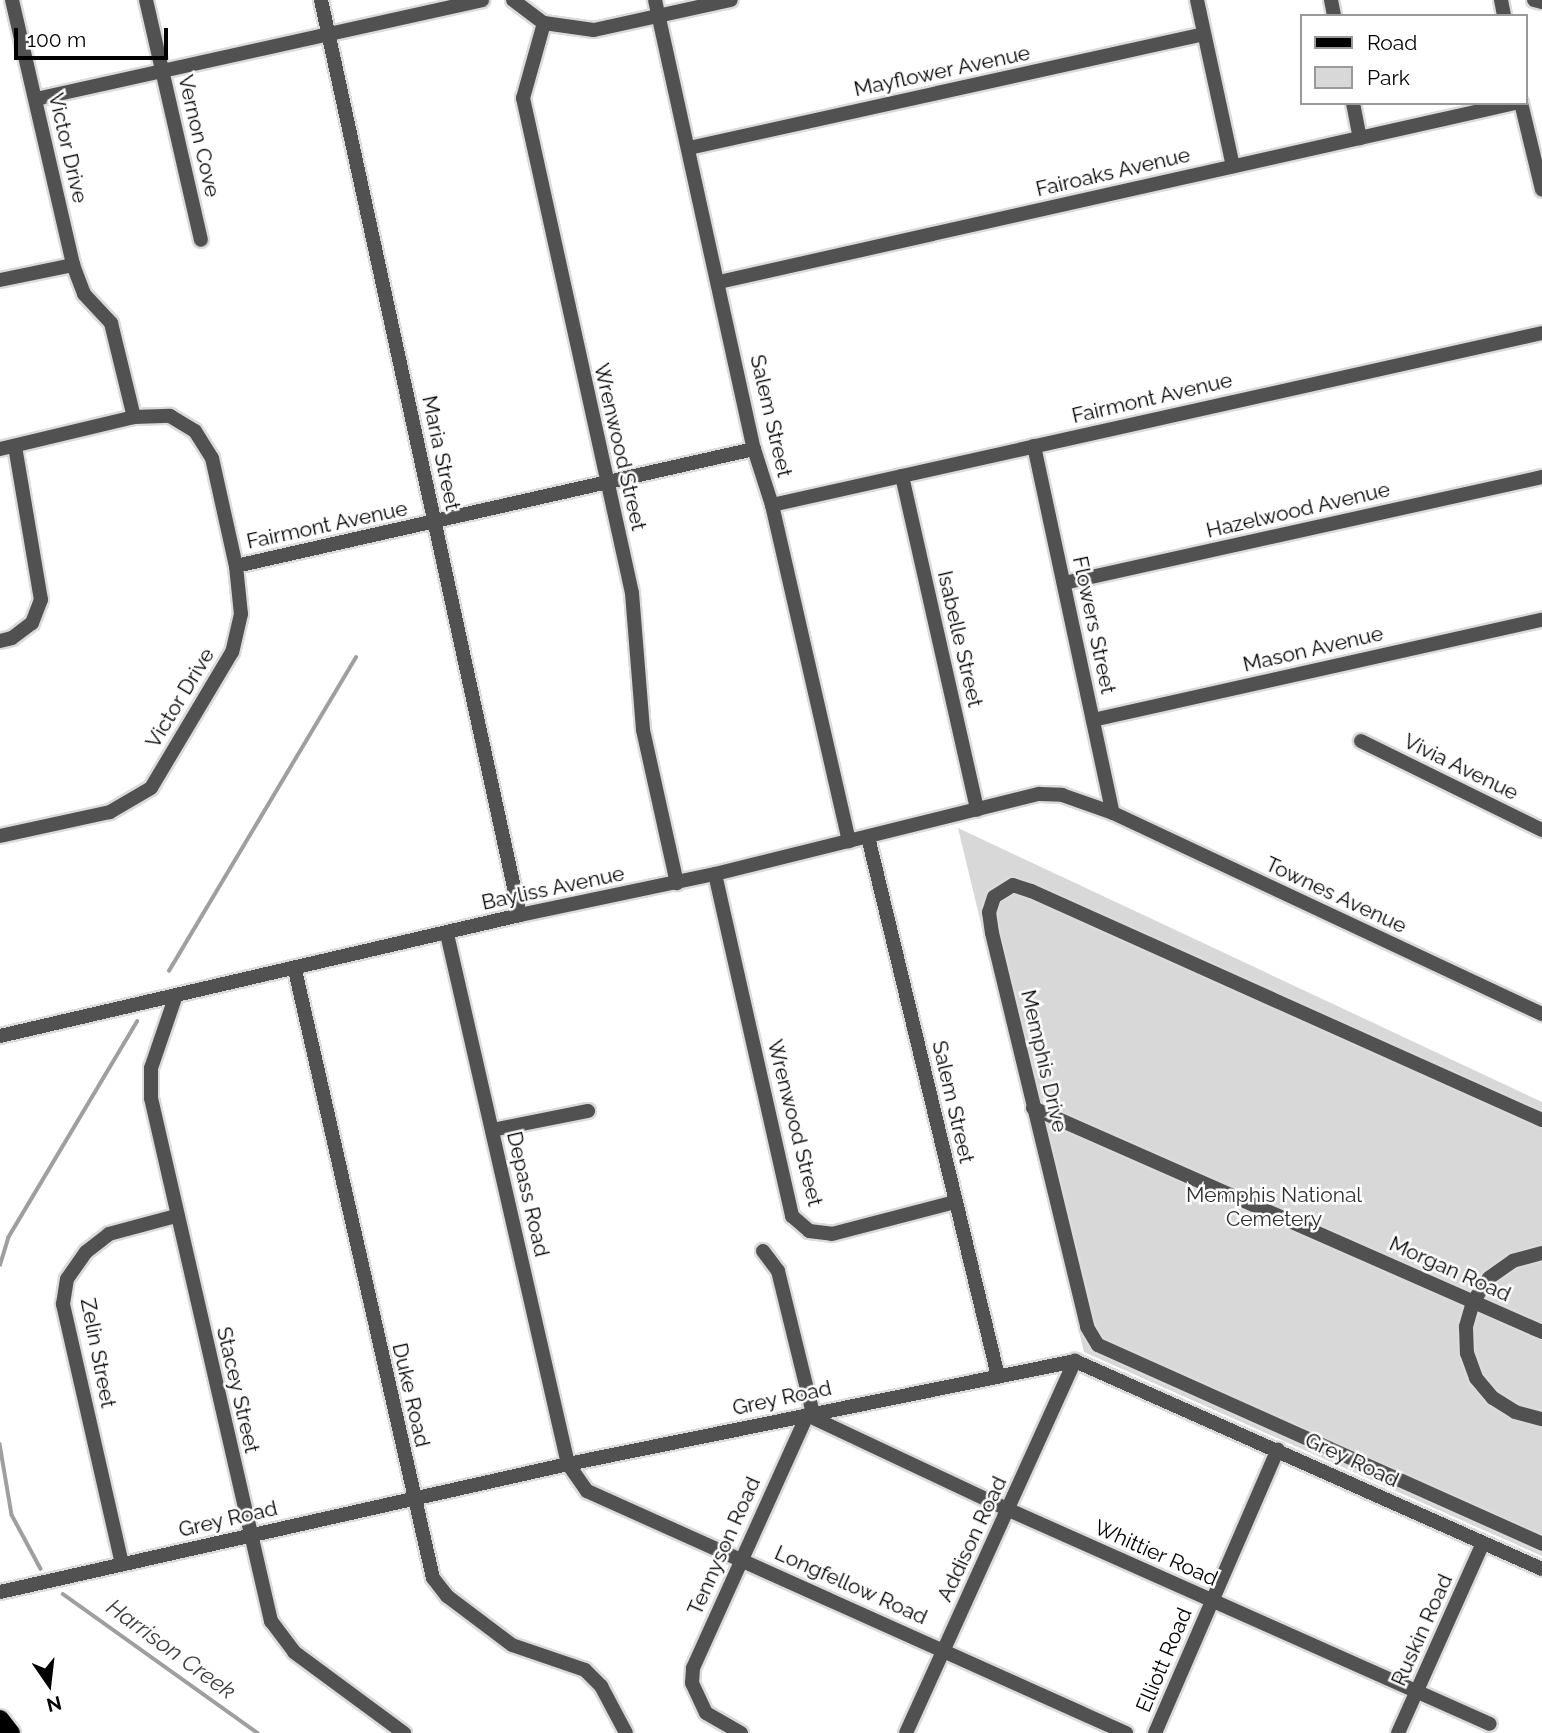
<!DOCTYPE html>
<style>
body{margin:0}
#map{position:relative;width:1542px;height:1733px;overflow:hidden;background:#fff;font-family:Raleway,sans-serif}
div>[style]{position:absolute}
.green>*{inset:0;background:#d8d8d8}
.stream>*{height:3.5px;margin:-1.75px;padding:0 1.75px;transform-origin:1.75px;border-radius:1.75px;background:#9f9f9f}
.roads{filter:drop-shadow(2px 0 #dbdbdb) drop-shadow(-2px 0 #dbdbdb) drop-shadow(0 2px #dbdbdb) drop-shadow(0 -2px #dbdbdb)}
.minor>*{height:14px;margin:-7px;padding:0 7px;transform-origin:7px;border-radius:7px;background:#515151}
.major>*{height:18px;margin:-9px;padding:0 9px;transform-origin:9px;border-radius:9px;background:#000}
span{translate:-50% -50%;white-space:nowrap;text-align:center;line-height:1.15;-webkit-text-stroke:5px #fff;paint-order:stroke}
.street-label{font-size:21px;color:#000}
.park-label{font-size:21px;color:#2f2f2f}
.water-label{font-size:23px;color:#404040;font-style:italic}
.legend{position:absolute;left:1300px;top:14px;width:228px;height:91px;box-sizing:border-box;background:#fff;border:2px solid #999;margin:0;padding:9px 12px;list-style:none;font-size:21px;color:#000}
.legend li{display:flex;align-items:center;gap:14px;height:35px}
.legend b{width:35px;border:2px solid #999}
.north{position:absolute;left:14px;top:1649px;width:70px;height:70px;-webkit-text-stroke:5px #fff;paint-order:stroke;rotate:166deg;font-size:19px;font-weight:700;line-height:28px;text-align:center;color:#000}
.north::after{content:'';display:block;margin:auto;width:24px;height:32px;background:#000;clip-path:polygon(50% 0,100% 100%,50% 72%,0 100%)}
.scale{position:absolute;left:14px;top:28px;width:154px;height:32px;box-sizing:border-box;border:4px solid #000;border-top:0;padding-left:9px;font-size:21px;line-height:24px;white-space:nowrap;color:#000;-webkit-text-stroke:5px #fff;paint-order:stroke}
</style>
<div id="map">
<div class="green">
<div style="clip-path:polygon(958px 828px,1542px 1102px,1542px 1556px,1084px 1352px)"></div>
</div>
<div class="stream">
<div style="left:169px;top:971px;width:365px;rotate:-59.2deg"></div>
<div style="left:0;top:1265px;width:28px;rotate:-73deg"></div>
<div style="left:8px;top:1238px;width:252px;rotate:-59.2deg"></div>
<div style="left:0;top:1444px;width:72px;rotate:80.4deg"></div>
<div style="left:12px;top:1515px;width:61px;rotate:61.8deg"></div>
<div style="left:63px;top:1594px;width:239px;rotate:35.5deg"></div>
</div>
<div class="roads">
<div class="minor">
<div style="left:12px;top:0;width:272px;rotate:77deg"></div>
<div style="left:73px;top:265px;width:31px;rotate:69deg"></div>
<div style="left:84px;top:294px;width:40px;rotate:47deg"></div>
<div style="left:111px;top:323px;width:97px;rotate:76.3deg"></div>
<div style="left:146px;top:0;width:246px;rotate:77.1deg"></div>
<div style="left:321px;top:0;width:936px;rotate:77.73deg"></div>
<div style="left:513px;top:0;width:39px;rotate:37deg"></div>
<div style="left:544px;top:23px;width:50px;rotate:8deg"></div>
<div style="left:594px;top:30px;width:140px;rotate:-12.4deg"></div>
<div style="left:655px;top:0;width:460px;rotate:77.6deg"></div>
<div style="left:754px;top:449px;width:59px;rotate:72.2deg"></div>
<div style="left:772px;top:505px;width:345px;rotate:77.1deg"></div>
<div style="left:1197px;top:0;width:170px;rotate:77.8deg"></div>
<div style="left:1331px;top:0;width:16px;rotate:79deg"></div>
<div style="left:1501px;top:0;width:16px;rotate:79deg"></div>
<div style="left:1534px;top:0;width:8px;rotate:14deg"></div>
<div style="left:544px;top:23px;width:78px;rotate:105.6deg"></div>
<div style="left:523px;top:98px;width:507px;rotate:77.58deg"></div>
<div style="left:632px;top:593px;width:137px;rotate:85.4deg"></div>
<div style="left:643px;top:730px;width:157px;rotate:77.5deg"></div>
<div style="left:36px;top:99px;width:457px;rotate:-12.5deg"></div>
<div style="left:1353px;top:103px;width:36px;rotate:79deg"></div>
<div style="left:1521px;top:103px;width:89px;rotate:76.4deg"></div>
<div style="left:689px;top:148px;width:527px;rotate:-12.48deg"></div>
<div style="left:0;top:280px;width:75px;rotate:-11.6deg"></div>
<div style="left:719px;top:282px;width:816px;rotate:-12.67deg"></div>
<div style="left:1034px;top:446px;width:375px;rotate:77.9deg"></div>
<div style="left:0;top:449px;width:138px;rotate:-13.4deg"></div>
<div style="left:134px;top:417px;width:36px;rotate:-2deg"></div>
<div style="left:170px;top:416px;width:29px;rotate:31deg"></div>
<div style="left:195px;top:431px;width:32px;rotate:58deg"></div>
<div style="left:212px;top:458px;width:111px;rotate:77.5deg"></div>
<div style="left:236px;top:566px;width:48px;rotate:84.1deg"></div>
<div style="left:241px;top:614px;width:39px;rotate:103deg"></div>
<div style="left:232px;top:652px;width:158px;rotate:120.8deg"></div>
<div style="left:151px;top:788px;width:48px;rotate:149.7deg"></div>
<div style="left:110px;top:812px;width:113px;rotate:167.7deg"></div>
<div style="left:902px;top:476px;width:342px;rotate:77.3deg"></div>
<div style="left:772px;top:505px;width:789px;rotate:-12.59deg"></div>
<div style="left:236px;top:566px;width:531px;rotate:-12.73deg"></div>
<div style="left:1064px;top:583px;width:490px;rotate:-12.5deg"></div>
<div style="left:0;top:641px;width:12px;rotate:-14deg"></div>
<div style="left:12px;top:638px;width:25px;rotate:-37deg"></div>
<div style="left:32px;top:623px;width:25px;rotate:-69deg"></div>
<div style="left:41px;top:600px;width:156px;rotate:-99.6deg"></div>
<div style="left:1093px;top:720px;width:460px;rotate:-12.6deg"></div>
<div style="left:1361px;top:741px;width:202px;rotate:26.2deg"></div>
<div style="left:868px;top:837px;width:554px;rotate:76.44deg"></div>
<div style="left:715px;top:874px;width:351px;rotate:77.3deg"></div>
<div style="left:792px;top:1216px;width:23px;rotate:41deg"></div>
<div style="left:809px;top:1231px;width:23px;rotate:7deg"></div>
<div style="left:832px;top:1234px;width:127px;rotate:-14.6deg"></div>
<div style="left:447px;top:934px;width:544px;rotate:77.14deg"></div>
<div style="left:568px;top:1464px;width:33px;rotate:55deg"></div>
<div style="left:587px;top:1491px;width:591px;rotate:24.18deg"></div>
<div style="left:295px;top:970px;width:623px;rotate:77.21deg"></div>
<div style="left:433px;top:1578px;width:23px;rotate:52deg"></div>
<div style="left:447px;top:1596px;width:81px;rotate:37deg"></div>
<div style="left:512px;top:1645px;width:77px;rotate:18.9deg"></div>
<div style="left:585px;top:1670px;width:23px;rotate:45deg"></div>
<div style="left:601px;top:1686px;width:53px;rotate:62deg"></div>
<div style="left:175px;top:998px;width:74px;rotate:108.9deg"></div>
<div style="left:151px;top:1068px;width:30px;rotate:90deg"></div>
<div style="left:151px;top:1098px;width:537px;rotate:77.08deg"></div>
<div style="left:271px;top:1621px;width:39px;rotate:53deg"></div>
<div style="left:294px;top:1652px;width:137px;rotate:36.4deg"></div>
<div style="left:0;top:1036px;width:534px;rotate:-13.1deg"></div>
<div style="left:520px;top:915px;width:199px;rotate:-11.9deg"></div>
<div style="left:715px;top:874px;width:334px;rotate:-13.9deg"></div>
<div style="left:1039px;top:794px;width:23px;rotate:2deg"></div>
<div style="left:1062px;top:795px;width:54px;rotate:19.4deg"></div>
<div style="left:1113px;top:813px;width:474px;rotate:25.1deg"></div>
<div style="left:1033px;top:1108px;width:556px;rotate:23.75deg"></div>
<div style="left:1542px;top:1120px;width:560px;rotate:-155.86deg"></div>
<div style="left:1031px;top:891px;width:19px;rotate:-162deg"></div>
<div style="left:1013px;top:885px;width:22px;rotate:148deg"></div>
<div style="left:994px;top:897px;width:16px;rotate:108deg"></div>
<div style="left:989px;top:912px;width:21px;rotate:82deg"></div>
<div style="left:992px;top:933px;width:405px;rotate:76.4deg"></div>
<div style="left:1087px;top:1327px;width:21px;rotate:59deg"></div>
<div style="left:1098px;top:1345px;width:487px;rotate:24.1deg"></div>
<div style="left:492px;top:1130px;width:98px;rotate:-11.2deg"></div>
<div style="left:763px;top:1251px;width:25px;rotate:53deg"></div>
<div style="left:778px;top:1271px;width:146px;rotate:76.2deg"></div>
<div style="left:1542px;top:1253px;width:30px;rotate:165deg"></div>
<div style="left:1513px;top:1261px;width:29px;rotate:145deg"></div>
<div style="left:1489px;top:1278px;width:29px;rotate:124deg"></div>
<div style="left:1473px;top:1302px;width:26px;rotate:106deg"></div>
<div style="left:1466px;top:1327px;width:26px;rotate:88deg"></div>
<div style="left:1467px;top:1353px;width:27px;rotate:70deg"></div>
<div style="left:1476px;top:1378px;width:26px;rotate:50deg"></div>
<div style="left:1493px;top:1398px;width:26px;rotate:32deg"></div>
<div style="left:1515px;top:1412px;width:28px;rotate:15deg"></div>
<div style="left:122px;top:1564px;width:267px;rotate:-102.8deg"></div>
<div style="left:63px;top:1304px;width:25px;rotate:-81deg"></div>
<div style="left:67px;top:1279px;width:33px;rotate:-55deg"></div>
<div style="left:86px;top:1252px;width:29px;rotate:-38deg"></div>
<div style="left:109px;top:1234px;width:69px;rotate:-15deg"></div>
<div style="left:0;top:1592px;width:582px;rotate:-12.7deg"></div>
<div style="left:568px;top:1464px;width:517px;rotate:-11.48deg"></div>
<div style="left:1075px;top:1361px;width:511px;rotate:24.01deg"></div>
<div style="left:741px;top:1733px;width:40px;rotate:-150.3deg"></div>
<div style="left:706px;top:1713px;width:33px;rotate:-115deg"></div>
<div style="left:692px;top:1683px;width:15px;rotate:-86deg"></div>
<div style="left:693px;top:1668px;width:277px;rotate:-65.7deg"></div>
<div style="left:807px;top:1415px;width:223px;rotate:25.2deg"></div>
<div style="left:1009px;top:1510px;width:526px;rotate:23.98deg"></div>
<div style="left:906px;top:1733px;width:409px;rotate:-65.6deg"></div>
<div style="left:1155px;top:1733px;width:309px;rotate:-66.6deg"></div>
<div style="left:1398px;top:1733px;width:208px;rotate:-65.9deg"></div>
</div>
<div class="major">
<div style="left:0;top:1719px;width:18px;rotate:52deg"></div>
</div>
</div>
<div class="street-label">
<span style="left:942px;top:71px;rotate:-12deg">Mayflower Avenue</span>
<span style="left:199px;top:136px;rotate:77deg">Vernon Cove</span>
<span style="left:68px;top:148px;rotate:77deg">Victor Drive</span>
<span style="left:1113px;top:172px;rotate:-13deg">Fairoaks Avenue</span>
<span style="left:1152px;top:398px;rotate:-13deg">Fairmont Avenue</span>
<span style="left:771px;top:416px;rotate:77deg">Salem Street</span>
<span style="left:620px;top:447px;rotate:77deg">Wrenwood Street</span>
<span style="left:441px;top:453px;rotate:78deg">Maria Street</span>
<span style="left:1298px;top:510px;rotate:-13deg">Hazelwood Avenue</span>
<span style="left:327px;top:525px;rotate:-12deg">Fairmont Avenue</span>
<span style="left:1094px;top:625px;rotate:78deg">Flowers Street</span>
<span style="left:960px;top:639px;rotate:77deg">Isabelle Street</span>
<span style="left:1313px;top:649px;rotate:-13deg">Mason Avenue</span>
<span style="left:180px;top:698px;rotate:-59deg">Victor Drive</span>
<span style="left:1461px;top:767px;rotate:26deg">Vivia Avenue</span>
<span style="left:553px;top:888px;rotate:-12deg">Bayliss Avenue</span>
<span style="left:1336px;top:895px;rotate:25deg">Townes Avenue</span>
<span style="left:1044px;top:1061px;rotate:77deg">Memphis Drive</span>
<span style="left:953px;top:1102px;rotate:77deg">Salem Street</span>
<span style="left:795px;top:1123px;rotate:76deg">Wrenwood Street</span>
<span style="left:528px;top:1194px;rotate:77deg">Depass Road</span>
<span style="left:1450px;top:1269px;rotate:24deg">Morgan Road</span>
<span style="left:98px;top:1353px;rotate:79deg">Zelin Street</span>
<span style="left:238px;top:1390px;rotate:77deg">Stacey Street</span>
<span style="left:411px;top:1395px;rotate:77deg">Duke Road</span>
<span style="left:782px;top:1398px;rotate:-12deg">Grey Road</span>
<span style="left:1352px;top:1460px;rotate:25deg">Grey Road</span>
<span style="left:228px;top:1519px;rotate:-13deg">Grey Road</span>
<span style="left:972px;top:1539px;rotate:-65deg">Addison Road</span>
<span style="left:724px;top:1546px;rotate:-66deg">Tennyson Road</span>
<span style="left:1156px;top:1553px;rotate:24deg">Whittier Road</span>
<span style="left:851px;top:1585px;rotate:24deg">Longfellow Road</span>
<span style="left:1422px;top:1630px;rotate:-66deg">Ruskin Road</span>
<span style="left:1164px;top:1660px;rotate:-67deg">Elliott Road</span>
</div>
<div class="park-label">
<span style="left:1274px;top:1207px">Memphis National<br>Cemetery</span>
</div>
<div class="water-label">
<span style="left:171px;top:1649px;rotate:36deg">Harrison Creek</span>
</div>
<ul class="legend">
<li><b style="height:9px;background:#000"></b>Road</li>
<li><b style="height:19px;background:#d8d8d8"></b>Park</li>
</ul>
<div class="north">N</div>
<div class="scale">100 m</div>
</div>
